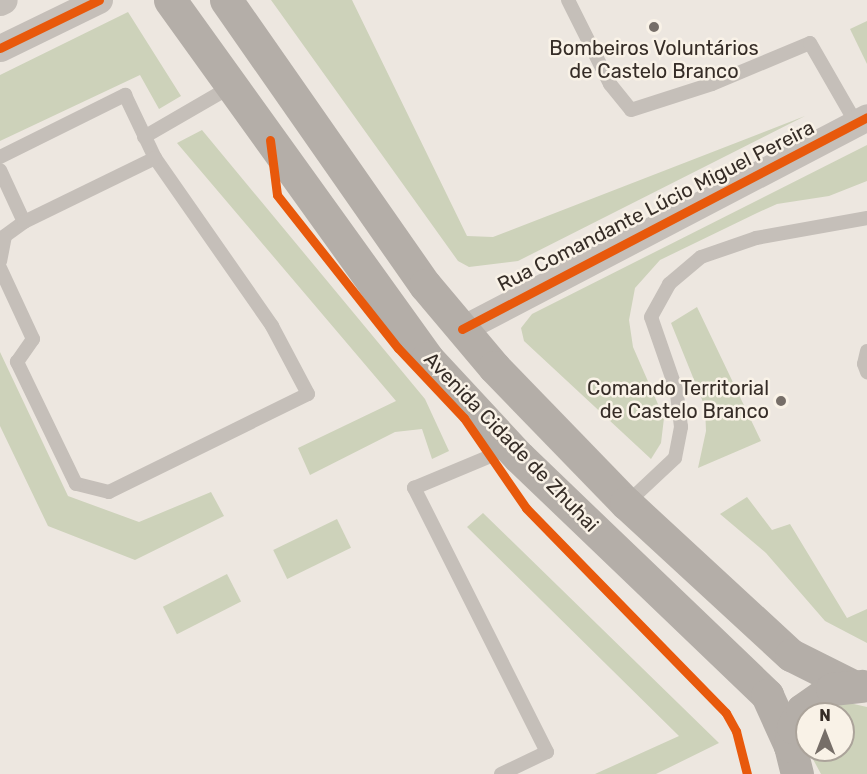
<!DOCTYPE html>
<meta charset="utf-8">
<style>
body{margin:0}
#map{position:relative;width:867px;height:774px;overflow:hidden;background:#ede7e0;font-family:Rubik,sans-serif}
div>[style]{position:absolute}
.green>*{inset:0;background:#cdd2ba;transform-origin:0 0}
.lane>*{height:14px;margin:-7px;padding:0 7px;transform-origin:7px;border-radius:7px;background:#c5bfb9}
.street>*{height:27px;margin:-13.5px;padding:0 13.5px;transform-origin:13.5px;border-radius:13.5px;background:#c5bfb9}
.primary>*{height:33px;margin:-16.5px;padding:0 16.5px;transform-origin:16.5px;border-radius:16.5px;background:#b4aea8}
.cycleway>*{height:9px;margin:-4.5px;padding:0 4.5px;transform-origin:4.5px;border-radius:4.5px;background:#e8590c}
.dots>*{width:16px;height:16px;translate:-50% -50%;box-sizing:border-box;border:3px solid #f9f2e7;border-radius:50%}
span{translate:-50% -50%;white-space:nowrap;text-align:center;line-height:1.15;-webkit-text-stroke:5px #f9f2e7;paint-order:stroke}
.poi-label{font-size:20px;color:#362d27}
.right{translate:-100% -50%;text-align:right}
.street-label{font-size:20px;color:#362d27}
.north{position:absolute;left:795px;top:702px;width:60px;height:60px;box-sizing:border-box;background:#f9f2e7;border:2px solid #aba39a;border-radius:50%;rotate:0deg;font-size:16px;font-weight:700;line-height:24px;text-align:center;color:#362d27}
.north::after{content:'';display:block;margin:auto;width:21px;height:27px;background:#766e68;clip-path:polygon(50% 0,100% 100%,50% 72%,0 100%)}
</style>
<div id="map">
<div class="green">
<div style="clip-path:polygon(271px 0,352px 0,467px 236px,493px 237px,805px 116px,518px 261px,469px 267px,458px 261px)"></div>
<div style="clip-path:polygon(128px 12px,181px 96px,159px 109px,140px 75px,0 141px,0 75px)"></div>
<div style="clip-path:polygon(867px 21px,867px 64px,850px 29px)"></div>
<div style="clip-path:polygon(202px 130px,425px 399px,449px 451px,432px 459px,422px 429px,395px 432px,310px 475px,298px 448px,396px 401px,177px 143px)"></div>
<div style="clip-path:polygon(867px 145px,867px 181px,829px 196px,777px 204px,757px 213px,660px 260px,635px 288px,629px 320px,633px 347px,664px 418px,661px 443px,651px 459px,524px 341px,521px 328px,532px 314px)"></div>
<div style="clip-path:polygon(697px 307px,761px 441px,698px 468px,706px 431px,705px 407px,671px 323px)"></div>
<div style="clip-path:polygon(0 352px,68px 496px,139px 522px,211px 492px,224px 516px,135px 560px,48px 526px,0 426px)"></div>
<div style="clip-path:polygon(747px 497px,772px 530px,790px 524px,847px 618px,867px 609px,867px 643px,825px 621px,766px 553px,720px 514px)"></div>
<div style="clip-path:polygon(483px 513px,719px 743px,656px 774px,595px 774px,679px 736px,467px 527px)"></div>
<div style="left:337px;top:519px;width:32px;height:71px;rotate:64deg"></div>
<div style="left:227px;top:574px;width:31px;height:72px;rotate:63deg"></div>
<div style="clip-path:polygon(845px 702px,867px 707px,867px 774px,821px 774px,808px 750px,843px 750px,843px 714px,820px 714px)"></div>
</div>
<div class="lane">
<div style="left:568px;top:0;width:94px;rotate:63.4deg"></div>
<div style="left:610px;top:84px;width:33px;rotate:51deg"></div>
<div style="left:631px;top:110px;width:85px;rotate:-17.8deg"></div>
<div style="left:712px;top:84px;width:106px;rotate:-22.7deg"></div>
<div style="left:810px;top:43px;width:92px;rotate:60.1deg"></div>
<div style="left:144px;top:137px;width:102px;rotate:-30.1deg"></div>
<div style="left:0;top:157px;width:140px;rotate:-26.4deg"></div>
<div style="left:125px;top:95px;width:70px;rotate:64.5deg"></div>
<div style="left:155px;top:158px;width:205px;rotate:55.1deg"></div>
<div style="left:272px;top:326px;width:77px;rotate:62.1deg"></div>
<div style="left:308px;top:394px;width:222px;rotate:153.8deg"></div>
<div style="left:109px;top:492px;width:34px;rotate:-166deg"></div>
<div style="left:76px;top:484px;width:136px;rotate:-115.8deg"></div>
<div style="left:17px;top:362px;width:28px;rotate:-55deg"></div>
<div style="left:33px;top:339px;width:78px;rotate:-114.9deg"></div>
<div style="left:0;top:170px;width:57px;rotate:65.2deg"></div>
<div style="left:24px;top:222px;width:24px;rotate:144deg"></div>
<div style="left:5px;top:236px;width:26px;rotate:101deg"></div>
<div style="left:24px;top:222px;width:146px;rotate:-26deg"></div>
<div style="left:867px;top:351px;width:13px;rotate:103deg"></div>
<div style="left:864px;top:364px;width:9px;rotate:69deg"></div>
<div style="left:627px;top:503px;width:66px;rotate:-43.2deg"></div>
<div style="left:675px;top:458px;width:32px;rotate:-79deg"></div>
<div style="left:681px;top:427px;width:35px;rotate:-97deg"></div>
<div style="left:677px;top:392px;width:79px;rotate:-109.1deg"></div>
<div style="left:651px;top:317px;width:38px;rotate:-61deg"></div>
<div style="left:669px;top:284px;width:42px;rotate:-40.2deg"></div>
<div style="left:701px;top:257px;width:58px;rotate:-19.1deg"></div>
<div style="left:756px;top:238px;width:113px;rotate:-10.2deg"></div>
<div style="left:501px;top:774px;width:51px;rotate:-25.6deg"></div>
<div style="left:547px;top:752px;width:296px;rotate:-116.7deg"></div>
<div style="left:414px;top:488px;width:104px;rotate:-22.6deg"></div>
</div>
<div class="street">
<div style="left:0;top:2px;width:4px;rotate:-27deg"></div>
<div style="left:0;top:48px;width:110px;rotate:-25.9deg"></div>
<div style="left:462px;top:329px;width:457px;rotate:-27.6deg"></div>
</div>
<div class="primary">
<div style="left:170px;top:0;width:441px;rotate:54.3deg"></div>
<div style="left:427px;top:358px;width:135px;rotate:47.1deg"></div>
<div style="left:519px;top:457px;width:344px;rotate:43.8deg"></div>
<div style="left:767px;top:695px;width:56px;rotate:65.7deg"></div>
<div style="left:226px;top:0;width:348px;rotate:55.1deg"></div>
<div style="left:425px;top:285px;width:107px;rotate:49.9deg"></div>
<div style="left:494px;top:367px;width:190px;rotate:45.9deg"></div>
<div style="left:626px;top:503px;width:224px;rotate:42.7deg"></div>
<div style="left:791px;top:655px;width:67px;rotate:26.6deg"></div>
<div style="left:797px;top:774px;width:29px;rotate:-104deg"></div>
<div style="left:790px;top:746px;width:19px;rotate:-81deg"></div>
<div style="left:793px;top:727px;width:19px;rotate:-62deg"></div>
<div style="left:802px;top:710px;width:37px;rotate:-35deg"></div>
<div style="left:832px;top:689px;width:30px;rotate:-6deg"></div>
</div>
<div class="cycleway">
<div style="left:0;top:48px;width:110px;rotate:-25.9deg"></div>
<div style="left:270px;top:140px;width:55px;rotate:82.7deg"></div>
<div style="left:277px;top:195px;width:195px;rotate:51.7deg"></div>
<div style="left:398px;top:348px;width:96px;rotate:46.7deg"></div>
<div style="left:464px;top:418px;width:109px;rotate:55.4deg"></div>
<div style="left:526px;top:508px;width:286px;rotate:45.7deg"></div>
<div style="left:726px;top:713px;width:21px;rotate:61deg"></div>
<div style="left:736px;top:731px;width:44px;rotate:75.7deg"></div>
<div style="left:462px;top:329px;width:457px;rotate:-27.6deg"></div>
</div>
<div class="dots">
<div style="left:654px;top:27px;background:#766e68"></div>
<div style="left:781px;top:401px;background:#766e68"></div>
</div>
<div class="poi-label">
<span style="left:654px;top:60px">Bombeiros Voluntários<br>de Castelo Branco</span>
<span class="right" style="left:769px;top:400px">Comando Territorial<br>de Castelo Branco</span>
</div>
<div class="street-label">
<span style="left:656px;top:206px;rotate:-27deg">Rua Comandante Lúcio Miguel Pereira</span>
<span style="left:511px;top:442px;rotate:46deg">Avenida Cidade de Zhuhai</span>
</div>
<div class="north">N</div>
</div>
